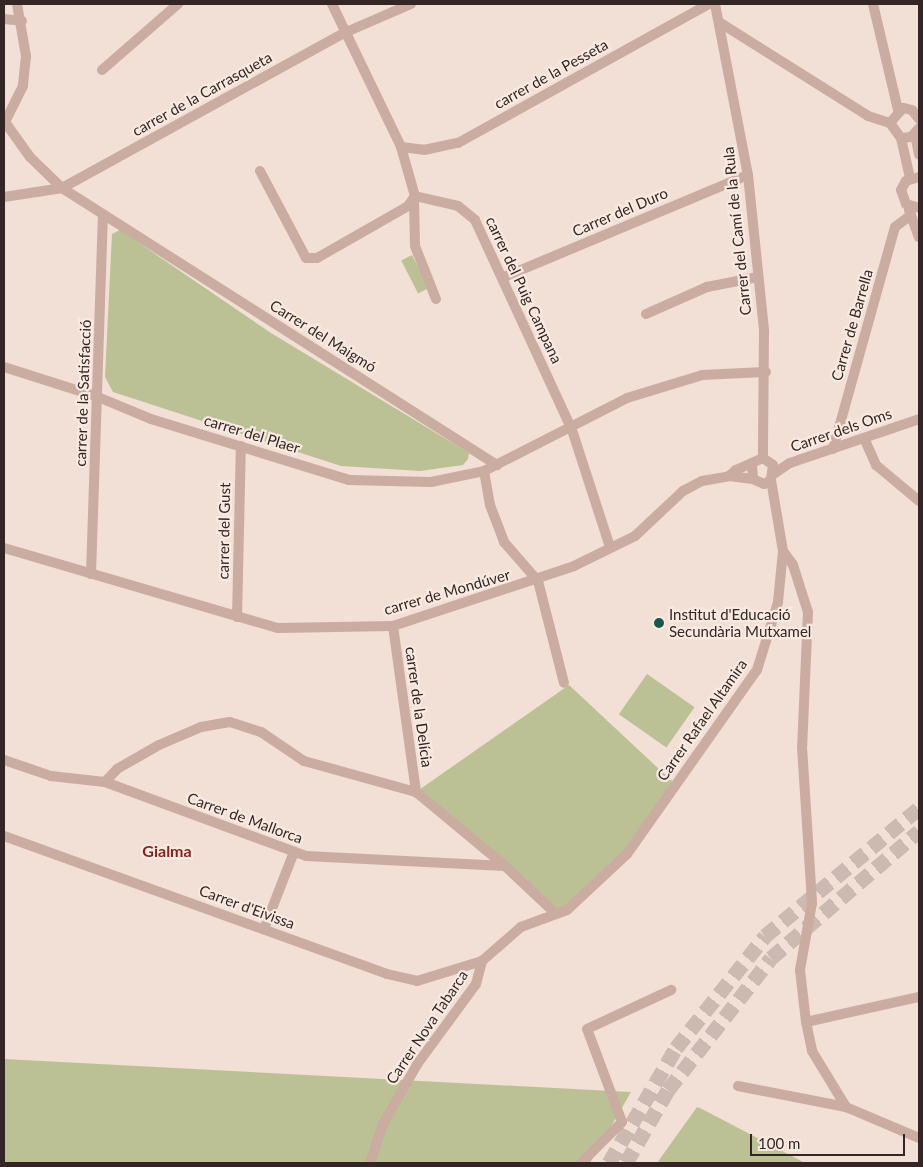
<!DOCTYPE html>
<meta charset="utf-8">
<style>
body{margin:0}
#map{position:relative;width:923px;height:1167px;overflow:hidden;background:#f2dfd5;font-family:Lato,sans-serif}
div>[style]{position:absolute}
.green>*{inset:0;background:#bbc195;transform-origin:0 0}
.highway-tunnel>*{height:15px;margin-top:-7.5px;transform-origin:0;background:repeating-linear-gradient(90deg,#ccbab2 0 15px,transparent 0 23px)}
.street>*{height:10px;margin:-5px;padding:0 5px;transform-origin:5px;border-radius:5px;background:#caaca1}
.dots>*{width:14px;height:14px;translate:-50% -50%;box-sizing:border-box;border:2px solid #f9eae1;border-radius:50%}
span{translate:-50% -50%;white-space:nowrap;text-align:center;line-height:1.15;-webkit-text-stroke:4.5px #f9eae1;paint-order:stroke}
.street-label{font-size:15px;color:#342624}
.poi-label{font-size:15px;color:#342624}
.left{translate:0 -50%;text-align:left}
.neighbourhood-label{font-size:16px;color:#861f1a;font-weight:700}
.frame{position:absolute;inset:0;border:5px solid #342624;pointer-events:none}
.scale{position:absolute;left:750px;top:1134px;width:155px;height:22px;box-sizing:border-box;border:2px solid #342624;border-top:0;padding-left:6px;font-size:15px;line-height:18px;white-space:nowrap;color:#342624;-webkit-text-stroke:4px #f9eae1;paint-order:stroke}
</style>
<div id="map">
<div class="green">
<div style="clip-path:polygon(120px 230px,271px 333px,469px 453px,468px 459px,463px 465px,420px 471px,341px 466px,113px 392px,105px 377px,112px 234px)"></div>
<div style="left:412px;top:255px;width:37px;height:12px;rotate:63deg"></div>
<div style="left:647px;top:674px;width:58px;height:49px;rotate:35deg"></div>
<div style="clip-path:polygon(569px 685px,675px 784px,627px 854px,567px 910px,555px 913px,416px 792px)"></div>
<div style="clip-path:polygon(4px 1059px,631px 1092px,590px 1163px,4px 1163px)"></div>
<div style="clip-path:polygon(697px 1107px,702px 1109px,805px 1163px,657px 1163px)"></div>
</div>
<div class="highway-tunnel">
<div style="left:609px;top:1163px;width:133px;rotate:-59.8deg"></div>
<div style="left:676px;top:1048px;width:143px;rotate:-51.5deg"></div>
<div style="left:765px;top:936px;width:200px;rotate:-39.7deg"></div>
<div style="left:626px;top:1163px;width:84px;rotate:-60.1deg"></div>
<div style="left:668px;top:1090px;width:167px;rotate:-52deg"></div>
<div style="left:771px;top:958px;width:195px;rotate:-40.6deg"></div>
</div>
<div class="street">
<div style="left:17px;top:4px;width:53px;rotate:80.2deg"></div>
<div style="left:26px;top:56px;width:30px;rotate:96deg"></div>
<div style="left:23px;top:86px;width:40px;rotate:116.6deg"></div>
<div style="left:5px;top:122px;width:43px;rotate:54.5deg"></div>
<div style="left:30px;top:157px;width:45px;rotate:44.1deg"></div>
<div style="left:62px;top:188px;width:516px;rotate:32.49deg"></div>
<div style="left:332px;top:4px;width:159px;rotate:64.2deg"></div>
<div style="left:401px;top:147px;width:51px;rotate:74.1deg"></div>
<div style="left:415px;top:196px;width:44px;rotate:13.1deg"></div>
<div style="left:458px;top:206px;width:22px;rotate:39deg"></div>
<div style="left:475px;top:220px;width:231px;rotate:65.2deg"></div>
<div style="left:572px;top:430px;width:123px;rotate:72deg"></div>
<div style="left:715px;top:4px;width:174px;rotate:79.1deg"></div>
<div style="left:748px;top:175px;width:157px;rotate:84.1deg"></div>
<div style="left:764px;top:331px;width:127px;rotate:90.5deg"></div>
<div style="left:873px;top:4px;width:109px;rotate:76.7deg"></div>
<div style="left:4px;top:19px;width:18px;rotate:6deg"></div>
<div style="left:719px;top:22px;width:176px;rotate:32.2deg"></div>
<div style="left:868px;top:116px;width:23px;rotate:18deg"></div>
<div style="left:102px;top:70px;width:101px;rotate:-41deg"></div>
<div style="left:919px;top:119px;width:11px;rotate:-128deg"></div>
<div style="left:912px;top:110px;width:9px;rotate:-167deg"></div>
<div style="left:903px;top:108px;width:20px;rotate:131deg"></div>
<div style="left:890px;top:123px;width:19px;rotate:54deg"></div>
<div style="left:901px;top:138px;width:10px;rotate:-6deg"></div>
<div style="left:911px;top:137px;width:12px;rotate:-48deg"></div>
<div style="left:915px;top:134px;width:21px;rotate:79deg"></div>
<div style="left:901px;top:138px;width:41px;rotate:77.3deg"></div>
<div style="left:401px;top:147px;width:23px;rotate:7deg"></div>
<div style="left:424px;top:150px;width:35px;rotate:-12deg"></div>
<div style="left:458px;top:143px;width:287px;rotate:-29deg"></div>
<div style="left:260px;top:171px;width:98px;rotate:62.1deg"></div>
<div style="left:306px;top:258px;width:11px"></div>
<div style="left:317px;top:258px;width:105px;rotate:-29.7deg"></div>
<div style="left:408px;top:206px;width:12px;rotate:-55deg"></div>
<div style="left:919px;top:177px;width:14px;rotate:163deg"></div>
<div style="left:906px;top:181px;width:10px;rotate:119deg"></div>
<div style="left:901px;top:190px;width:15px;rotate:70deg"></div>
<div style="left:906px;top:204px;width:14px;rotate:17deg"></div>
<div style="left:4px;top:197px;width:59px;rotate:-8.8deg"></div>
<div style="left:62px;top:188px;width:322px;rotate:-28.8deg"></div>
<div style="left:344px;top:33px;width:73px;rotate:-23.4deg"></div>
<div style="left:414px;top:199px;width:47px;rotate:88.8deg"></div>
<div style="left:415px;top:246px;width:57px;rotate:68.4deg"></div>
<div style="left:909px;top:210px;width:29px;rotate:70deg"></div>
<div style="left:504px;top:277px;width:264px;rotate:-22.7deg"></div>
<div style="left:646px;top:314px;width:67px;rotate:-23.9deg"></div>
<div style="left:707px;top:287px;width:52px;rotate:-11.1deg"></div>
<div style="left:4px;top:367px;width:99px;rotate:17.7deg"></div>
<div style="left:98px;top:397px;width:57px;rotate:22.5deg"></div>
<div style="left:151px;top:419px;width:207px;rotate:17.1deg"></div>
<div style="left:349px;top:480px;width:82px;rotate:1.4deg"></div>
<div style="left:431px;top:482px;width:54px;rotate:-11.7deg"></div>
<div style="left:484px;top:471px;width:161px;rotate:-27deg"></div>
<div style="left:627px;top:398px;width:78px;rotate:-17deg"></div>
<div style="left:702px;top:375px;width:64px;rotate:-2.7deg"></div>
<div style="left:864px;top:438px;width:30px;rotate:66deg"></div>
<div style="left:876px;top:465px;width:56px;rotate:39.9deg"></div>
<div style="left:833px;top:449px;width:230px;rotate:-74.4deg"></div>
<div style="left:895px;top:227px;width:20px;rotate:-37deg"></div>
<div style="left:484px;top:471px;width:35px;rotate:80deg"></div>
<div style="left:490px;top:505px;width:40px;rotate:69deg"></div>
<div style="left:504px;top:542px;width:52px;rotate:48.9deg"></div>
<div style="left:538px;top:581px;width:105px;rotate:75.7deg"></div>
<div style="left:775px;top:473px;width:18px;rotate:-34deg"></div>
<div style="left:790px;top:463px;width:136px;rotate:-18.8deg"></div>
<div style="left:729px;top:476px;width:9px;rotate:-41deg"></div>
<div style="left:736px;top:470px;width:30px;rotate:-24deg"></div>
<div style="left:763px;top:458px;width:12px;rotate:35deg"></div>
<div style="left:773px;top:465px;width:15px;rotate:98deg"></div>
<div style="left:771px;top:480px;width:8px;rotate:150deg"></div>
<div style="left:764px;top:484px;width:12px;rotate:-156deg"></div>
<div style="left:753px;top:479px;width:16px;rotate:-94deg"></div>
<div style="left:4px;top:548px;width:285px;rotate:16.3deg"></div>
<div style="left:278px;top:628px;width:115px;rotate:-1deg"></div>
<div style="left:393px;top:626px;width:191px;rotate:-18.3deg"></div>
<div style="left:574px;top:566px;width:68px;rotate:-26.2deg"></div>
<div style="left:635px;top:536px;width:66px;rotate:-43.2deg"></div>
<div style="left:683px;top:491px;width:21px;rotate:-28deg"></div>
<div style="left:702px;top:481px;width:27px;rotate:-10deg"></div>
<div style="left:729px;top:476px;width:24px;rotate:7deg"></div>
<div style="left:783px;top:551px;width:17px;rotate:54deg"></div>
<div style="left:793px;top:565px;width:49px;rotate:72.3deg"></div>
<div style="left:808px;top:612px;width:135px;rotate:92.5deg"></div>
<div style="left:802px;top:747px;width:156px;rotate:86.3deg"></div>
<div style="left:812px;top:903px;width:68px;rotate:100.2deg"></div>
<div style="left:800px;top:970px;width:52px;rotate:83.4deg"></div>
<div style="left:806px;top:1022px;width:30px;rotate:78deg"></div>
<div style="left:812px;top:1051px;width:66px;rotate:58.7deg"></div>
<div style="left:91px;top:574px;width:360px;rotate:-88.1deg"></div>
<div style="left:237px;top:617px;width:171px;rotate:-88.7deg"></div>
<div style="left:393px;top:626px;width:168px;rotate:82.1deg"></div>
<div style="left:4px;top:760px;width:50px;rotate:18.8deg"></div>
<div style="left:51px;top:776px;width:54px;rotate:6.3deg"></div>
<div style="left:105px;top:782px;width:214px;rotate:20.2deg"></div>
<div style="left:306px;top:856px;width:199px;rotate:2.9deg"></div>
<div style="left:505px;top:866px;width:69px;rotate:43.2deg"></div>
<div style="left:105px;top:782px;width:18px;rotate:-47deg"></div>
<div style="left:117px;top:769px;width:48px;rotate:-29.7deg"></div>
<div style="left:159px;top:745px;width:46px;rotate:-23.2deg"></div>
<div style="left:201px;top:727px;width:29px;rotate:-10deg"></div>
<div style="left:230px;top:722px;width:33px;rotate:18deg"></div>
<div style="left:261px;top:732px;width:52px;rotate:34deg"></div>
<div style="left:304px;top:761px;width:116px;rotate:15.5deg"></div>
<div style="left:416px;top:792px;width:116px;rotate:39.7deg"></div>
<div style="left:4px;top:836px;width:407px;rotate:19.8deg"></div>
<div style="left:387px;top:974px;width:31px;rotate:13deg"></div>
<div style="left:417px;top:981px;width:68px;rotate:-17.1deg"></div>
<div style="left:264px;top:929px;width:83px;rotate:-68.7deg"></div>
<div style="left:806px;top:1022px;width:116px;rotate:-12.5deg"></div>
<div style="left:738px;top:1086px;width:110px;rotate:11deg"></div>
<div style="left:846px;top:1107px;width:79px;rotate:23deg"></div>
<div style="left:370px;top:1163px;width:41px;rotate:-71.6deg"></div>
<div style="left:383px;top:1124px;width:70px;rotate:-60.2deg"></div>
<div style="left:418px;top:1063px;width:98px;rotate:-53.7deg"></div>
<div style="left:476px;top:984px;width:24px;rotate:-75deg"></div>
<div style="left:482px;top:961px;width:52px;rotate:-41.1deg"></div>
<div style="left:521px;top:927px;width:49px;rotate:-20.3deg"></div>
<div style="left:567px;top:910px;width:82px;rotate:-43deg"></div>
<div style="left:627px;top:854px;width:225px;rotate:-54.8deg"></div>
<div style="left:757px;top:670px;width:71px;rotate:-72.8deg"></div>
<div style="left:778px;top:602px;width:51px;rotate:-84.4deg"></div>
<div style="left:783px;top:551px;width:72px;rotate:-99.6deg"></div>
<div style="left:581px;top:1163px;width:58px;rotate:-45deg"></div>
<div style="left:622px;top:1122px;width:99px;rotate:-110.6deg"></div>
<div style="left:587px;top:1029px;width:93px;rotate:-24.9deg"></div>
</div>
<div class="dots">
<div style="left:659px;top:623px;background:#18564e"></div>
</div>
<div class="street-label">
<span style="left:551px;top:74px;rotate:-29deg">carrer de la Pesseta</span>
<span style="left:202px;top:94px;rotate:-29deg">carrer de la Carrasqueta</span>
<span style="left:620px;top:212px;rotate:-23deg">Carrer del Duro</span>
<span style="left:737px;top:231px;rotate:-96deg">Carrer del Camí de la Rula</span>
<span style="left:524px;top:290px;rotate:65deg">carrer del Puig Campana</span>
<span style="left:852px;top:325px;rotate:-74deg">Carrer de Barrella</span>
<span style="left:323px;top:336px;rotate:32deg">Carrer del Maigmó</span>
<span style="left:83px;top:393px;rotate:-88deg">carrer de la Satisfacció</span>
<span style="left:841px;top:430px;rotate:-19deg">Carrer dels Oms</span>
<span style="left:252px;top:434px;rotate:17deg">carrer del Plaer</span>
<span style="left:224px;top:531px;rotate:-89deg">carrer del Gust</span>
<span style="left:447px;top:592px;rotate:-16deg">carrer de Mondúver</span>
<span style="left:419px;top:707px;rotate:82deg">carrer de la Delícia</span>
<span style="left:702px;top:720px;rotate:-55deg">Carrer Rafael Altamira</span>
<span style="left:245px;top:818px;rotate:20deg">Carrer de Mallorca</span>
<span style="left:247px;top:907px;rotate:20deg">Carrer d'Eivissa</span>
<span style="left:427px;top:1027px;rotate:-56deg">Carrer Nova Tabarca</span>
</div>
<div class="poi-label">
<span class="left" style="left:669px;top:623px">Institut d'Educació<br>Secundària Mutxamel</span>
</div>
<div class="neighbourhood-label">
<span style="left:167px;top:851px">Gialma</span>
</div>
<div class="frame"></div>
<div class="scale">100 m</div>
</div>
